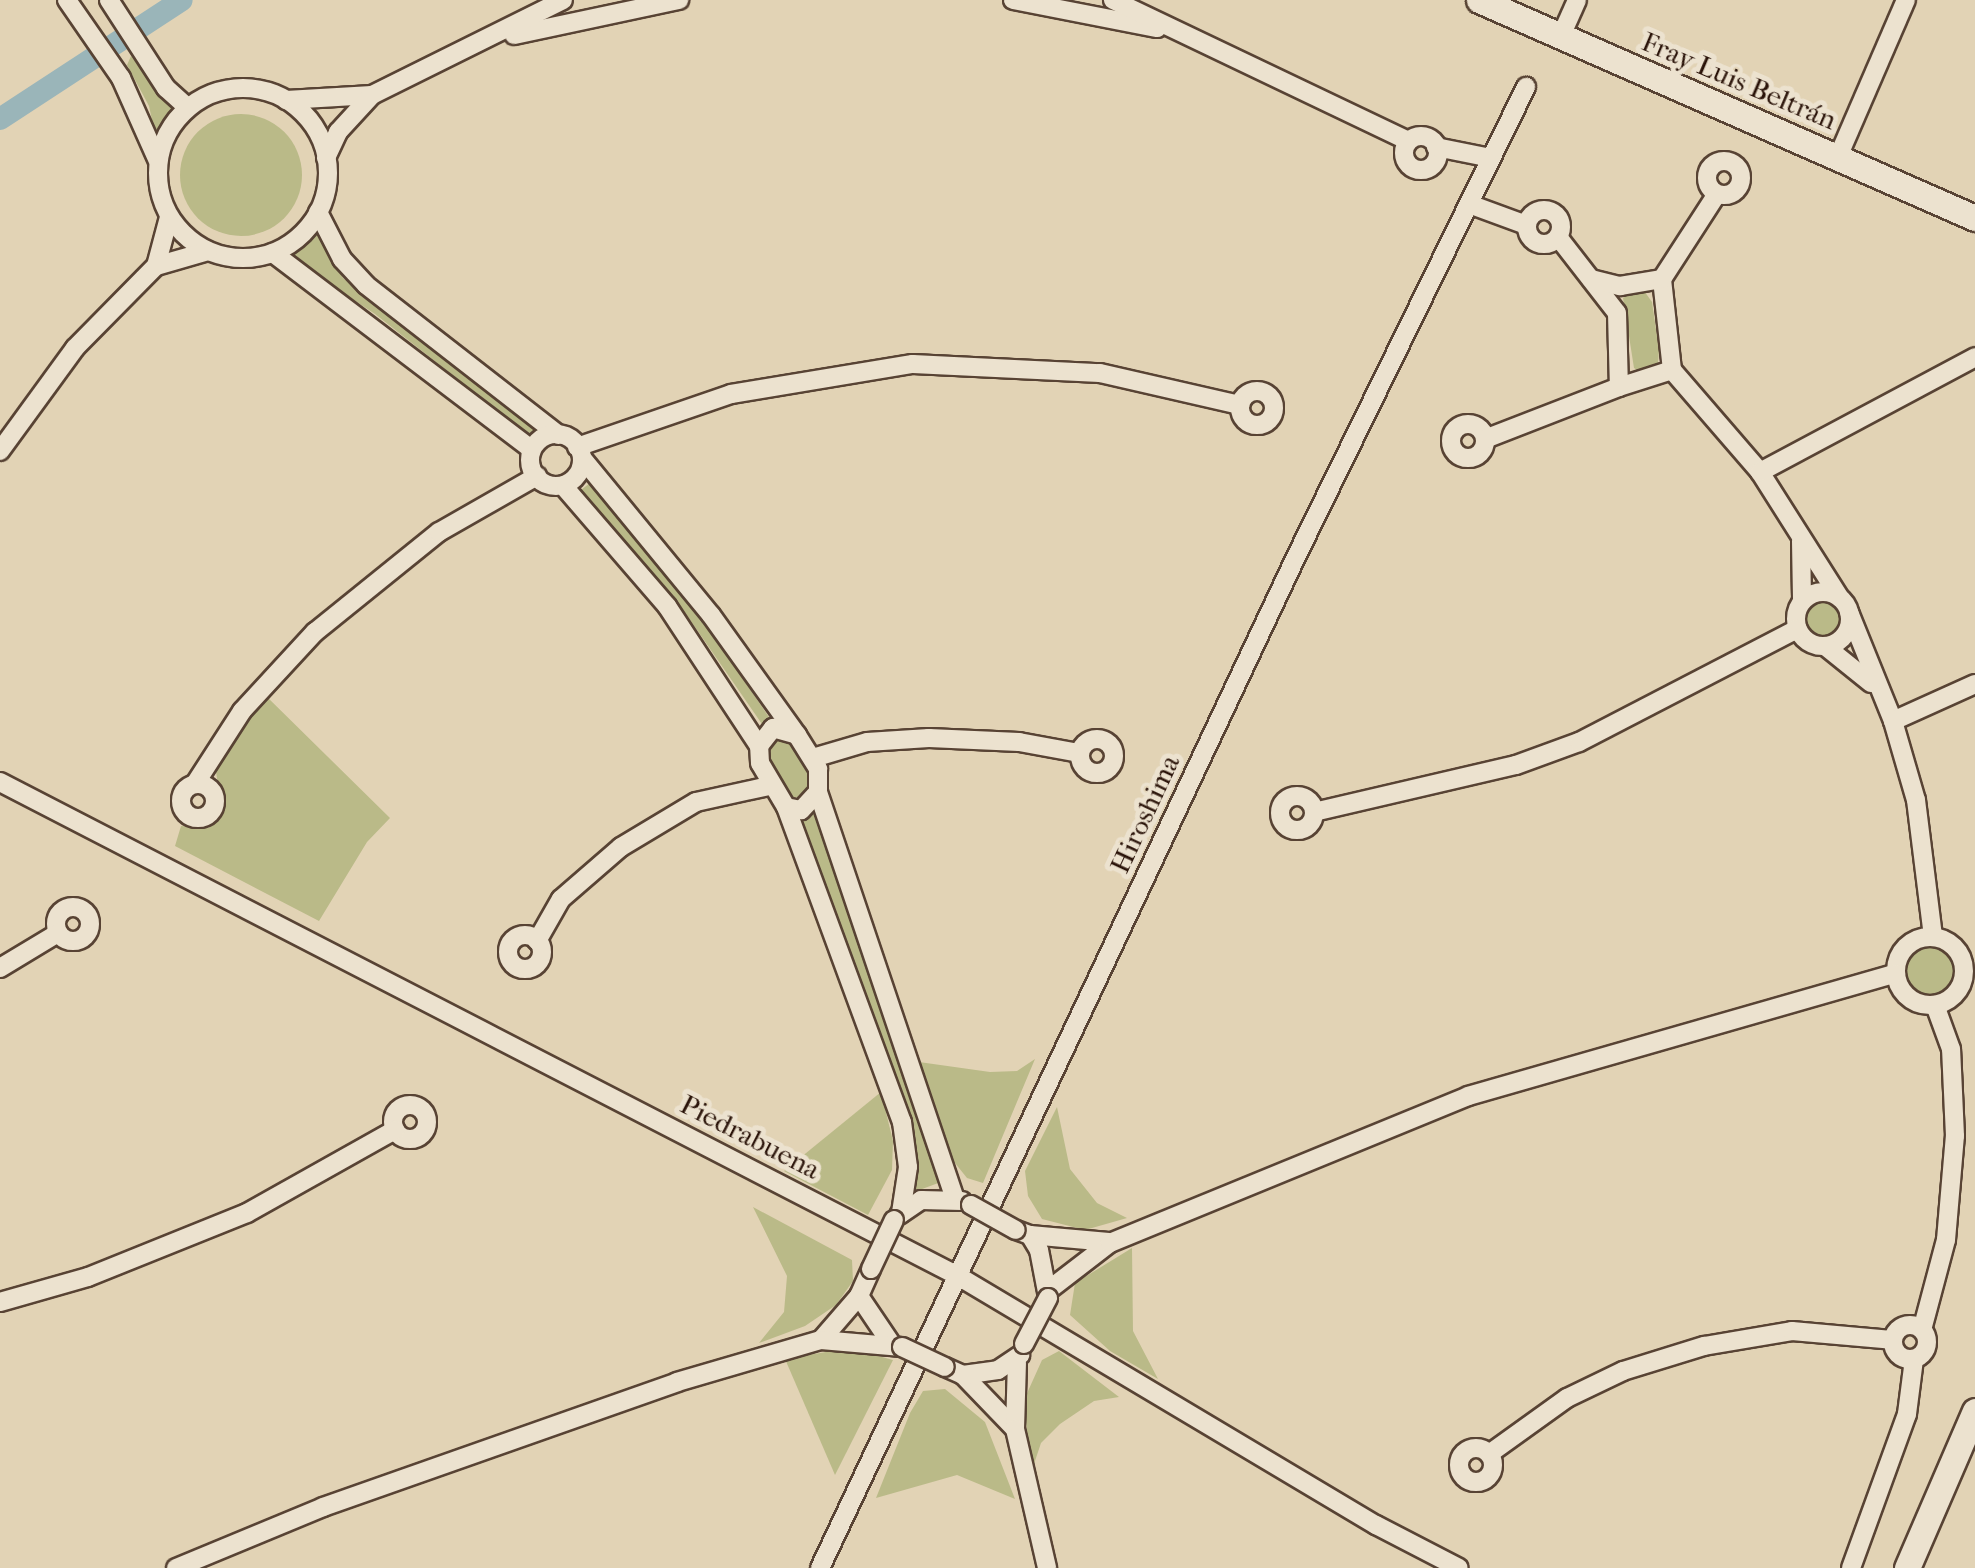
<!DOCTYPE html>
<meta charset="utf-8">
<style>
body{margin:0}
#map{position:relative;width:1975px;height:1568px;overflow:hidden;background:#e2d3b5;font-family:"IM FELL French Canon",serif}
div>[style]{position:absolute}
.green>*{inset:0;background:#baba88}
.round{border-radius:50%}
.canal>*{height:22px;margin:-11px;padding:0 11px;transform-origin:11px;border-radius:11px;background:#9ab5b9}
.roads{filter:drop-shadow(2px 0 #584334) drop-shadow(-2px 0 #584334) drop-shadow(0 2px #584334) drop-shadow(0 -2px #584334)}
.street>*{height:18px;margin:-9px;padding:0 9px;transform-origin:9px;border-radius:9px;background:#ece2cf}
.street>.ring{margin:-9px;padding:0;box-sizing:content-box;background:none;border:18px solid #ece2cf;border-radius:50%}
.secondary>*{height:25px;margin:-12.5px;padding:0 12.5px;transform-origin:12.5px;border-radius:12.5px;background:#ece2cf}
.bridges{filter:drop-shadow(2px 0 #584334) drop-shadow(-2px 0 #584334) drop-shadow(0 2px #584334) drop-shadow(0 -2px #584334)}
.street-bridge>*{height:18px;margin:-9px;padding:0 9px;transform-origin:9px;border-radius:9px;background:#ece2cf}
span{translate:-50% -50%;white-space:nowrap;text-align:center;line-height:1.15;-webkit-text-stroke:10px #ece2cf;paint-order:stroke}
.street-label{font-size:28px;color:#2a1309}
</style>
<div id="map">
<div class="green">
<div style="clip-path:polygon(131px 56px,172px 108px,155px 134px,149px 106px,127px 65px)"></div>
<div class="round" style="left:180px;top:114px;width:122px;height:122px"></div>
<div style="clip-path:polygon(314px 226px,343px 278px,537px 429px,530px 436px,375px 314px,283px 253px)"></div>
<div style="clip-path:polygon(1642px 288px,1652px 302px,1659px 350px,1658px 363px,1640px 372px,1634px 368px,1623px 298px)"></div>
<div style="clip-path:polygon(590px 483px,695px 609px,773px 723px,764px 727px,686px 614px,581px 490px)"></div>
<div class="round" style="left:1804px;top:601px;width:36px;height:36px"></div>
<div style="clip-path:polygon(263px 693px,390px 818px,367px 842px,319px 921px,175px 846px,181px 826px,209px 828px,222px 812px,215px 765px)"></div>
<div style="clip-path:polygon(773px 738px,789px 738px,808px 764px,810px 789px,799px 797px,790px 797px,777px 782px,767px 756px)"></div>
<div style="clip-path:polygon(815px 813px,941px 1182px,914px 1192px,908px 1122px,799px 818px)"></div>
<div class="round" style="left:1904px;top:947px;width:50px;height:50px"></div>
<div style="clip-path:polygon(1035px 1059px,983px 1183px,967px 1178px,951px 1158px,919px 1062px,990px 1072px,1017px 1071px)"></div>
<div style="clip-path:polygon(881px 1092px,893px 1141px,892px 1170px,868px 1215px,784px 1171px)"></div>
<div style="clip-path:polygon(1057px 1107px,1070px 1169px,1097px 1203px,1127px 1218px,1085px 1230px,1042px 1219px,1028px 1196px,1025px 1171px)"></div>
<div style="clip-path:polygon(753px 1207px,852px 1260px,853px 1281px,836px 1305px,805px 1326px,759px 1343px,784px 1312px,787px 1276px)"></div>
<div style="clip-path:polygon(1132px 1248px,1133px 1331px,1158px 1379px,1110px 1351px,1070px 1315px,1075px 1283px)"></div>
<div style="clip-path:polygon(849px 1348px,893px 1360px,835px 1475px,785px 1359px)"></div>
<div style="clip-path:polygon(1059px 1351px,1119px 1397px,1094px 1401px,1060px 1424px,1041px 1443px,1031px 1473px,1024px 1400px,1042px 1360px)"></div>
<div style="clip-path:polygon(945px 1389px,985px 1422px,1015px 1499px,957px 1475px,876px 1498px,910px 1413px,923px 1391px)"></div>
</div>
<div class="canal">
<div style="left:0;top:119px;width:217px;rotate:-33.2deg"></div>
</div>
<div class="roads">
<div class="street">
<div style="left:67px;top:0;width:95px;rotate:55.3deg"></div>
<div style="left:121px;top:78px;width:89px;rotate:66deg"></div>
<div style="left:109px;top:0;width:105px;rotate:57.1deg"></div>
<div style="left:166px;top:88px;width:28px;rotate:42deg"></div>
<div style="left:1013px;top:0;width:147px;rotate:11deg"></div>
<div style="left:1113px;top:0;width:327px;rotate:25.5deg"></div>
<div style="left:514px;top:35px;width:169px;rotate:-12deg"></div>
<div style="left:1561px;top:36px;width:39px;rotate:-66deg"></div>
<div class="ring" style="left:158px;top:88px;width:152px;height:152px"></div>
<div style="left:286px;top:100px;width:86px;rotate:-3.3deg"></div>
<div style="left:372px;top:95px;width:213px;rotate:-26.4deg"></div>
<div class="ring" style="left:1404px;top:136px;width:16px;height:16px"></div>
<div style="left:1436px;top:147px;width:56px;rotate:11.3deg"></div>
<div style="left:1838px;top:157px;width:171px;rotate:-66.6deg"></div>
<div style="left:326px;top:158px;width:29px;rotate:-65deg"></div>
<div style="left:338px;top:132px;width:50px;rotate:-47.4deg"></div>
<div class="ring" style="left:1707px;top:161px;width:16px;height:16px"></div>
<div style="left:1469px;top:204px;width:61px;rotate:20.2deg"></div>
<div class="ring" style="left:1527px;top:210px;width:16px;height:16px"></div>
<div style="left:318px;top:212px;width:53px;rotate:62.9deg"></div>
<div style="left:342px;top:259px;width:35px;rotate:47deg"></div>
<div style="left:366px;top:285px;width:244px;rotate:37.9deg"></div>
<div style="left:1558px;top:237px;width:96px;rotate:52.2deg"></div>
<div style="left:1617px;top:313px;width:74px;rotate:88.5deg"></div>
<div style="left:1619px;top:387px;width:56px;rotate:-17.8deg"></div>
<div style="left:1672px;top:370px;width:135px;rotate:49.2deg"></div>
<div style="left:1760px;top:472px;width:149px;rotate:57.6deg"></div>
<div style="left:273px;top:253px;width:321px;rotate:37.2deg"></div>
<div style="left:156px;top:266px;width:51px;rotate:-75.1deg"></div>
<div style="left:1591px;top:279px;width:30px;rotate:14deg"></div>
<div style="left:1620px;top:286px;width:43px;rotate:-9.5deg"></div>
<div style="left:1672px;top:370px;width:92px;rotate:-96.3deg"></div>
<div style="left:1662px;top:279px;width:101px;rotate:-57.1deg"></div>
<div class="ring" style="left:1240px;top:391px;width:16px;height:16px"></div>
<div class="ring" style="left:1451px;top:424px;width:16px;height:16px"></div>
<div class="ring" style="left:530px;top:434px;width:34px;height:34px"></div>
<div style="left:1485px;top:439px;width:144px;rotate:-21.2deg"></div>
<div style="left:577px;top:447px;width:163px;rotate:-19deg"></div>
<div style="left:731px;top:394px;width:184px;rotate:-9.4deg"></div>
<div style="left:913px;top:364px;width:187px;rotate:2.8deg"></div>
<div style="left:1100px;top:373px;width:144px;rotate:12.9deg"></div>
<div style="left:0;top:451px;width:127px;rotate:-53.9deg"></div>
<div style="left:75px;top:348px;width:115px;rotate:-45.4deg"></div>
<div style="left:156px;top:266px;width:54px;rotate:-16.1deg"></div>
<div style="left:582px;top:458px;width:203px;rotate:50.6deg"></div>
<div style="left:711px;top:615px;width:148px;rotate:54.4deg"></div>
<div style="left:1760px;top:472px;width:244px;rotate:-28.1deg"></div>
<div style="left:566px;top:489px;width:155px;rotate:49.2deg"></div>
<div style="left:667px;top:606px;width:168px;rotate:56.7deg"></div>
<div style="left:1801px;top:541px;width:60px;rotate:89deg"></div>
<div class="ring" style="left:1796px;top:592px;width:36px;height:36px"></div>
<div style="left:1849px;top:612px;width:118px;rotate:68deg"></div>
<div style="left:1893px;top:721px;width:82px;rotate:73.8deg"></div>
<div style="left:1916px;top:800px;width:138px;rotate:82.9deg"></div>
<div style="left:1825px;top:646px;width:59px;rotate:38.8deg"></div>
<div style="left:1893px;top:721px;width:90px;rotate:-24.3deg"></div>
<div style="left:773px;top:728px;width:25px;rotate:16deg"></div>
<div style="left:797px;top:735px;width:40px;rotate:58deg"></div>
<div style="left:818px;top:769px;width:23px;rotate:90deg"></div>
<div style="left:818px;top:792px;width:25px;rotate:133deg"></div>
<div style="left:801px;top:810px;width:15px;rotate:-169deg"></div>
<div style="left:786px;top:807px;width:51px;rotate:-120.6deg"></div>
<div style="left:760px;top:763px;width:17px;rotate:-93deg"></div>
<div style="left:759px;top:746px;width:23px;rotate:-52deg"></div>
<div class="ring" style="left:1080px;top:739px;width:16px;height:16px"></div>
<div style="left:813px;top:758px;width:56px;rotate:-16.5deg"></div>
<div style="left:867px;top:742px;width:62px;rotate:-3.7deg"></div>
<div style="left:929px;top:738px;width:90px;rotate:2.5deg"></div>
<div style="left:1019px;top:742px;width:61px;rotate:10.4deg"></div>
<div style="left:0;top:782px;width:1078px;rotate:27.28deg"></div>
<div style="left:958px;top:1276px;width:487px;rotate:30.8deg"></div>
<div style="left:1376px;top:1525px;width:93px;rotate:27.4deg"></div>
<div class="ring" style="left:181px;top:784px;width:16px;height:16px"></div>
<div style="left:195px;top:784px;width:87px;rotate:-57.2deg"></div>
<div style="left:242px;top:711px;width:108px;rotate:-47.3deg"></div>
<div style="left:315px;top:632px;width:159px;rotate:-38.9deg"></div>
<div style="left:439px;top:532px;width:113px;rotate:-29.7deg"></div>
<div style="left:818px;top:792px;width:426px;rotate:71.4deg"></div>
<div class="ring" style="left:1280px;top:796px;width:16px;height:16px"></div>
<div style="left:786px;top:807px;width:336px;rotate:69.8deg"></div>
<div style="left:902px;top:1122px;width:45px;rotate:82.4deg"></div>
<div style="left:908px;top:1167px;width:47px;rotate:98.7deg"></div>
<div style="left:1314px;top:812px;width:207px;rotate:-13.1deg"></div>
<div style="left:1516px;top:765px;width:67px;rotate:-20.1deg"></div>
<div style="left:1579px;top:742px;width:246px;rotate:-27.4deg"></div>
<div class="ring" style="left:56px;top:907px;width:16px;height:16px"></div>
<div class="ring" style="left:508px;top:935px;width:16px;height:16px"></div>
<div class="ring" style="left:1896px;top:937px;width:50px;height:50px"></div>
<div style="left:537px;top:941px;width:48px;rotate:-60.3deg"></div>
<div style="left:561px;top:899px;width:79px;rotate:-40.9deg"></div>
<div style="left:621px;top:847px;width:87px;rotate:-31deg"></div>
<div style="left:696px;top:802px;width:75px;rotate:-12.4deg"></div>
<div style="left:0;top:968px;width:68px;rotate:-31.1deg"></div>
<div class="ring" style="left:393px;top:1105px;width:16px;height:16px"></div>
<div style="left:899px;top:1215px;width:27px;rotate:-34deg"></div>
<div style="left:921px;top:1200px;width:41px;rotate:1.4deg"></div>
<div style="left:1016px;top:1230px;width:15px;rotate:20deg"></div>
<div style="left:1030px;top:1235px;width:17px;rotate:59deg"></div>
<div style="left:1039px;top:1250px;width:48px;rotate:79.2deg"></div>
<div style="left:1030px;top:1235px;width:79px;rotate:5.1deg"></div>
<div style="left:871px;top:1269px;width:30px;rotate:114deg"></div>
<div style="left:859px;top:1296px;width:55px;rotate:56deg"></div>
<div style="left:1050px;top:1289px;width:76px;rotate:-37.5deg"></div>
<div style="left:1110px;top:1243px;width:387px;rotate:-22.3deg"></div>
<div style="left:1468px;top:1096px;width:445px;rotate:-16deg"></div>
<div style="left:0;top:1302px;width:91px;rotate:-15.9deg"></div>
<div style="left:88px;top:1277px;width:171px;rotate:-21.9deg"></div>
<div style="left:247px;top:1213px;width:170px;rotate:-29.3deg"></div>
<div class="ring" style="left:1893px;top:1325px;width:16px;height:16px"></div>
<div style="left:1922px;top:1330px;width:93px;rotate:-75.1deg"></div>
<div style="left:1946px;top:1240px;width:104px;rotate:-85.1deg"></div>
<div style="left:1955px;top:1136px;width:87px;rotate:-92.6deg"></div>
<div style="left:1951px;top:1049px;width:47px;rotate:-110deg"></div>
<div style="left:821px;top:1340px;width:58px;rotate:-49.2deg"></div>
<div style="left:945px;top:1367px;width:20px;rotate:24deg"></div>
<div style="left:963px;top:1375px;width:75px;rotate:46.1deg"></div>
<div style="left:1015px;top:1429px;width:66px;rotate:-88.3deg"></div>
<div style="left:963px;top:1375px;width:35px;rotate:-8deg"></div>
<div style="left:998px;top:1370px;width:27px;rotate:-34deg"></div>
<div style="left:1015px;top:1429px;width:143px;rotate:77deg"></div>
<div class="ring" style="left:1459px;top:1448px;width:16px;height:16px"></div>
<div style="left:1489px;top:1454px;width:96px;rotate:-35.7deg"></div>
<div style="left:1567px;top:1398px;width:62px;rotate:-25.7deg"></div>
<div style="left:1623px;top:1371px;width:85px;rotate:-17.2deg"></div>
<div style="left:1704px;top:1346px;width:89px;rotate:-9.7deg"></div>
<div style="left:1792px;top:1331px;width:100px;rotate:5.1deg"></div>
<div style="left:176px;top:1568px;width:159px;rotate:-22.5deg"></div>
<div style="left:323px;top:1507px;width:375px;rotate:-19.4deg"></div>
<div style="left:677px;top:1382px;width:150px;rotate:-16.3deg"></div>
<div style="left:821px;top:1340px;width:81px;rotate:4.9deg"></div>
<div style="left:820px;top:1568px;width:1113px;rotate:-64.79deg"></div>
<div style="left:1294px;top:561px;width:528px;rotate:-63.92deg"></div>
<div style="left:1851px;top:1568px;width:164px;rotate:-70deg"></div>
<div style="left:1907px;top:1414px;width:55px;rotate:-82.7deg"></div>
</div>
<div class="secondary">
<div style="left:1479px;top:0;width:542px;rotate:23.73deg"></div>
<div style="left:1907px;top:1568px;width:171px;rotate:-66.6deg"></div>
</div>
</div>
<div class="bridges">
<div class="street-bridge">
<div style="left:971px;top:1205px;width:51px;rotate:29.1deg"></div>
<div style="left:871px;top:1269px;width:54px;rotate:-64.9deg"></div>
<div style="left:1024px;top:1344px;width:52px;rotate:-62.4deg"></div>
<div style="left:902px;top:1347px;width:47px;rotate:24.9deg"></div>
</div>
</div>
<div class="street-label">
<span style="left:1739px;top:81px;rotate:23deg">Fray Luis Beltrán</span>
<span style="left:1145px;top:814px;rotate:-65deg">Hiroshima</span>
<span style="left:750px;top:1137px;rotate:27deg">Piedrabuena</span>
</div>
</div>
